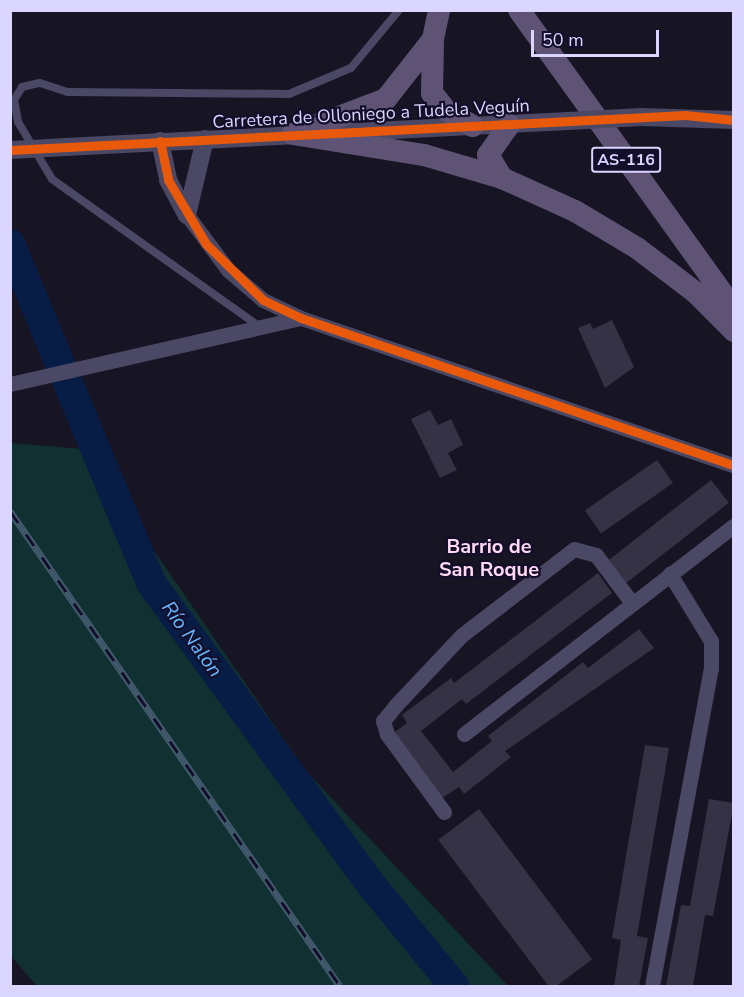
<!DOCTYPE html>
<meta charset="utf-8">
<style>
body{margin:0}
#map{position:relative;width:744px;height:997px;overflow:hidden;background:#171423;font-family:"Nunito Sans",sans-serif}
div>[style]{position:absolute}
.green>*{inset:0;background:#113031}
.river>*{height:30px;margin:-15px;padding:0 15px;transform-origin:15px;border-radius:15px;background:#081d46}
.building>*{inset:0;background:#353245;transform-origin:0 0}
.service>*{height:8px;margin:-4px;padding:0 4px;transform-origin:4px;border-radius:4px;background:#4a4864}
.minor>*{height:15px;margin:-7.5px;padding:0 7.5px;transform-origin:7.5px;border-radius:7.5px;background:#4a4864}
.tertiary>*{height:18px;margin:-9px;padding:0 9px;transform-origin:9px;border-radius:9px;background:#4a4864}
.primary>*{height:22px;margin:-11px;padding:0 11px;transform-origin:11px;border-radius:11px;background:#5e5375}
.rail>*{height:7px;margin-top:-3.5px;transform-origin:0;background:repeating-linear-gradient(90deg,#130e29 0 14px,#43596d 0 28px);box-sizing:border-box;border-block:2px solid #43596d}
.tertiary-bridge>*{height:18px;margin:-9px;padding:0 9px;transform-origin:9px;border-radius:9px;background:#4a4864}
.cycleway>*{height:9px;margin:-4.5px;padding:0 4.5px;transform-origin:4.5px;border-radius:4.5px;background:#e8590c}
span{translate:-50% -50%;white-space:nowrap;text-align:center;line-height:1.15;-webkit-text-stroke:4.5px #130e29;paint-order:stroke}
.shield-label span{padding:2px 4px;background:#130e29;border:2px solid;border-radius:4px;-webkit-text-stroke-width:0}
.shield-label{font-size:16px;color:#dbd6ff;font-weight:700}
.street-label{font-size:18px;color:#dbd6ff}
.neighbourhood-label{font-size:20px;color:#ffd8f1;font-weight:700}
.water-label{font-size:20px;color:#64b6ff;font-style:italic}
.frame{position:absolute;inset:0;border:12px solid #dbd6ff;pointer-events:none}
.scale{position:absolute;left:531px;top:30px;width:128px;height:27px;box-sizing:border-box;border:3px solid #dbd6ff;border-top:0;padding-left:8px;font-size:18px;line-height:21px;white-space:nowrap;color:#dbd6ff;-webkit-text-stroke:4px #130e29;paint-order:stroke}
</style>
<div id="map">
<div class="green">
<div style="clip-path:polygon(11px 443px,84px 449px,305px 770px,508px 986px,37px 986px,10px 955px)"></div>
</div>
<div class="river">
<div style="left:10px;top:244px;width:367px;rotate:67.4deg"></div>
<div style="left:151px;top:583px;width:376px;rotate:53.9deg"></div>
<div style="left:373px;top:887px;width:128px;rotate:50.7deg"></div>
</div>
<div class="building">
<div style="clip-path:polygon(612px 320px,634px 367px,605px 388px,578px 328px,590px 323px,593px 329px)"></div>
<div style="clip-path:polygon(430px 410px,438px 425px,451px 419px,463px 445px,448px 453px,457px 470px,440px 478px,411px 419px)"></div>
<div style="left:657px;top:460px;width:28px;height:88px;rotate:55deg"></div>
<div style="left:711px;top:480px;width:29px;height:131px;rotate:52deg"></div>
<div style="clip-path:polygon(598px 573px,612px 593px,466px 704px,462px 699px,421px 731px,453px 772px,492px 741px,488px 736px,583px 662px,588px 668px,639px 629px,654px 648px,505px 751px,511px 757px,464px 794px,459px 787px,442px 798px,392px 734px,407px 723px,402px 715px,451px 678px,454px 683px)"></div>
<div style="clip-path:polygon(645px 745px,669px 748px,637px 936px,648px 938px,639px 986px,614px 986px,621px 940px,612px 938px)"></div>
<div style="clip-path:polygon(709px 799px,734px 803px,713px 916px,705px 915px,693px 986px,666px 986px,681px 905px,690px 906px)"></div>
<div style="left:479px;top:809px;width:188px;height:51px;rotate:53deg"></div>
</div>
<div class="service">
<div style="left:260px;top:327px;width:255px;rotate:-144.6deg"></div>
<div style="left:52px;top:179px;width:66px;rotate:-120.8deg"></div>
<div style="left:18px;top:122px;width:22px;rotate:-100deg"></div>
<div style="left:14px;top:100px;width:15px;rotate:-58deg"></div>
<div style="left:22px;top:87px;width:18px;rotate:-13deg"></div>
<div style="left:40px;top:83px;width:29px;rotate:18deg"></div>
<div style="left:68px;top:92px;width:221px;rotate:0.5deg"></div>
<div style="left:289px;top:94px;width:67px;rotate:-22.8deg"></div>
<div style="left:351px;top:68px;width:75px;rotate:-50.4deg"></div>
</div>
<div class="minor">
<div style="left:187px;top:215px;width:69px;rotate:53.3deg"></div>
<div style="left:228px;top:270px;width:46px;rotate:40.6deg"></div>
<div style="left:263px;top:300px;width:42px;rotate:25.3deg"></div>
<div style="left:301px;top:318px;width:457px;rotate:18.8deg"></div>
<div style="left:10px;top:384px;width:298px;rotate:-12.8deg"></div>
<div style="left:464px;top:734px;width:341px;rotate:-37.7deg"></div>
<div style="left:444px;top:812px;width:97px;rotate:-126.2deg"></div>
<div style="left:387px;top:734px;width:14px;rotate:-107deg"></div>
<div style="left:383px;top:721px;width:19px;rotate:-51deg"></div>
<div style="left:395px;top:706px;width:98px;rotate:-46.7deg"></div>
<div style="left:462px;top:635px;width:141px;rotate:-37.5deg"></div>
<div style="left:574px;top:549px;width:23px;rotate:15deg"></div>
<div style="left:596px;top:555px;width:60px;rotate:53.1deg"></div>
<div style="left:652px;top:986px;width:322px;rotate:-79.5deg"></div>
<div style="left:711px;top:669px;width:28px;rotate:-90deg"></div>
<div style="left:711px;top:641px;width:79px;rotate:-121.5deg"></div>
</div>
<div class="tertiary">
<div style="left:641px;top:117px;width:93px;rotate:1.8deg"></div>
<div style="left:160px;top:141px;width:40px;rotate:78deg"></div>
<div style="left:168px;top:180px;width:40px;rotate:62deg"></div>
<div style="left:46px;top:148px;width:523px;rotate:-2.96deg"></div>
<div style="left:187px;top:215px;width:78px;rotate:-76.7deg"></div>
</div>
<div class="primary">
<div style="left:519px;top:10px;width:368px;rotate:54.3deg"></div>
<div style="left:433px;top:44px;width:49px;rotate:91.2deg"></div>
<div style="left:432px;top:93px;width:22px;rotate:51deg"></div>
<div style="left:446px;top:110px;width:31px;rotate:31deg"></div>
<div style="left:299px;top:132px;width:93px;rotate:-20.8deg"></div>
<div style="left:386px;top:99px;width:76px;rotate:-51.9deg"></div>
<div style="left:433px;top:39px;width:30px;rotate:-78deg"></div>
<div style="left:293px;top:134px;width:133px;rotate:9.1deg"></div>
<div style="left:424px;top:155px;width:81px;rotate:16.4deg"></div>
<div style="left:502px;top:178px;width:80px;rotate:24.3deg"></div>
<div style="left:575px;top:211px;width:72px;rotate:30.8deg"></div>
<div style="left:637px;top:248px;width:73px;rotate:37.2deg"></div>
<div style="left:695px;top:292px;width:55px;rotate:45deg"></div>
<div style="left:502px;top:178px;width:27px;rotate:-121deg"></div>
<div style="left:488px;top:155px;width:37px;rotate:-55deg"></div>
</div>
<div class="rail">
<div style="left:10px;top:511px;width:578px;rotate:55.21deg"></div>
</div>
<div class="tertiary-bridge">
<div style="left:568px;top:121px;width:73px;rotate:-3.1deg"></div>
<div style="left:10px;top:150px;width:36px;rotate:-3deg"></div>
</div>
<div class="cycleway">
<div style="left:160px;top:141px;width:40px;rotate:78deg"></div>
<div style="left:168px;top:180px;width:74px;rotate:59.3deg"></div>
<div style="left:206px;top:244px;width:80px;rotate:44.5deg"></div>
<div style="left:263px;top:300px;width:42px;rotate:25.3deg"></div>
<div style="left:301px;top:318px;width:457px;rotate:18.8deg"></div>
<div style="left:10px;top:150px;width:676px;rotate:-2.97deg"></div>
<div style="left:685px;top:115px;width:49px;rotate:5.8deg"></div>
</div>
<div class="shield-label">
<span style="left:626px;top:160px">AS-116</span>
</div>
<div class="street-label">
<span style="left:371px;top:114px;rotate:-3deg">Carretera de Olloniego a Tudela Veguín</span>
</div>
<div class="neighbourhood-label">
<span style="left:489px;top:558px">Barrio de<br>San Roque</span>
</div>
<div class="water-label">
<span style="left:192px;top:639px;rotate:54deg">Río Nalón</span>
</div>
<div class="frame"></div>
<div class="scale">50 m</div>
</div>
